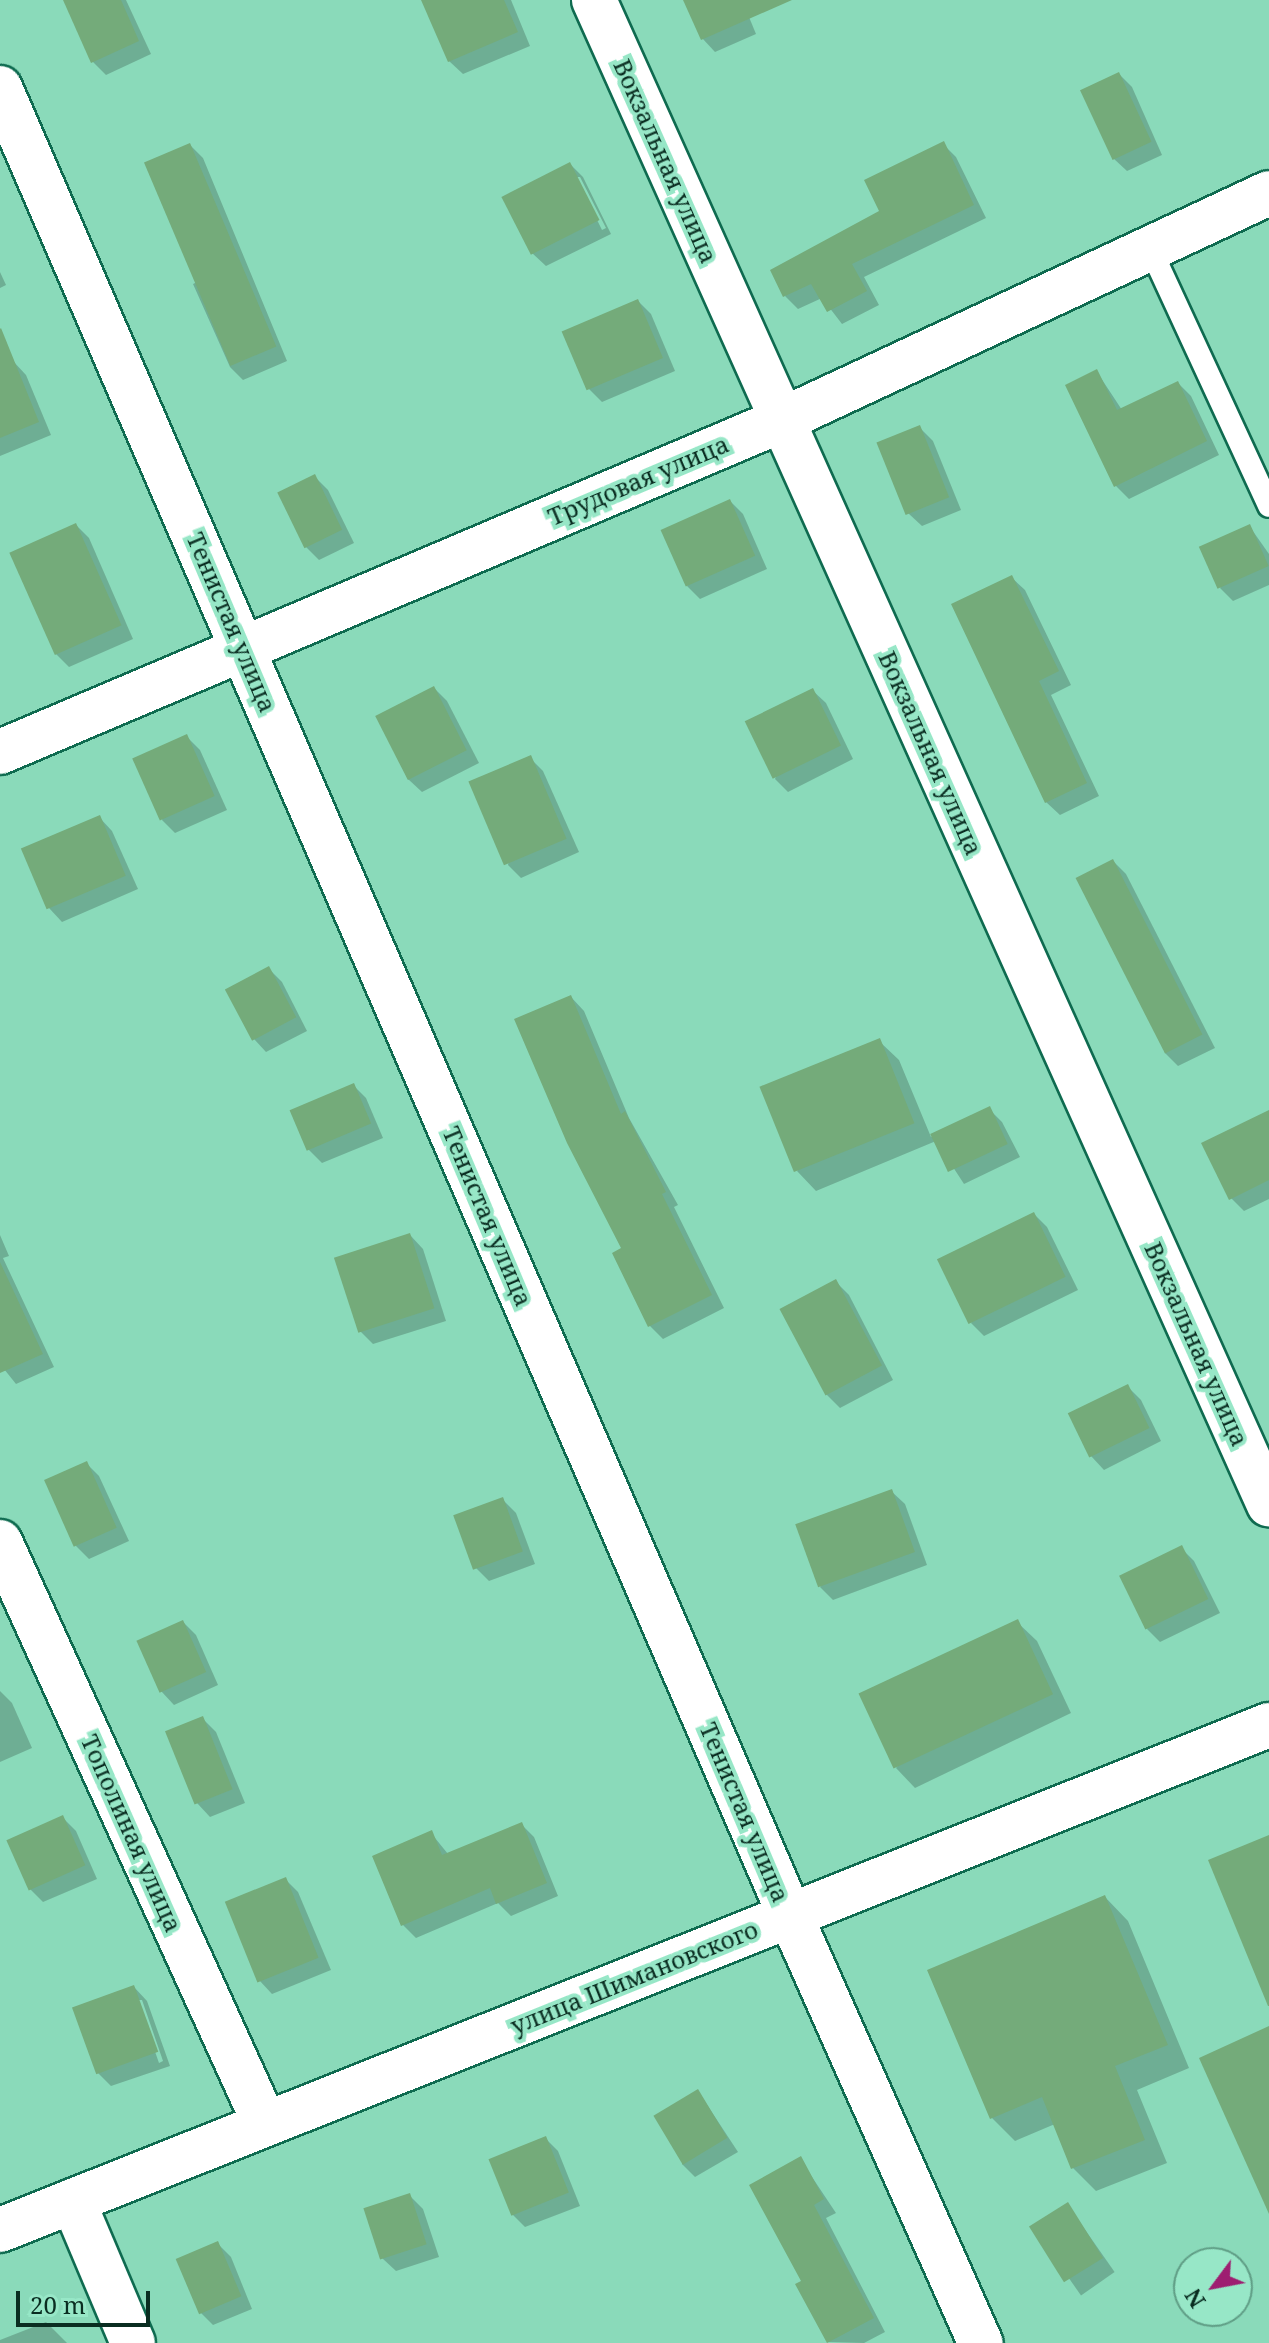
<!DOCTYPE html>
<meta charset="utf-8">
<style>
body{margin:0}
#map{position:relative;width:1269px;height:2343px;overflow:hidden;background:#8adaba;font-family:"Noto Serif",serif}
div>[style]{position:absolute}
.shadow>*{inset:0;background:#0003;transform-origin:0 0}
.building>*{inset:0;background:#74ab7a;transform-origin:0 0}
.roads{filter:drop-shadow(2px 0 #0f6b50) drop-shadow(-2px 0 #0f6b50) drop-shadow(0 2px #0f6b50) drop-shadow(0 -2px #0f6b50)}
.service>*{height:22px;margin:-11px;padding:0 11px;transform-origin:11px;border-radius:11px;background:#fff}
.minor>*{height:44px;margin:-22px;padding:0 22px;transform-origin:22px;border-radius:22px;background:#fff}
.tertiary>*{height:44px;margin:-22px;padding:0 22px;transform-origin:22px;border-radius:22px;background:#fff}
span{translate:-50% -50%;white-space:nowrap;text-align:center;line-height:1.15;-webkit-text-stroke:8px #97e7c7;paint-order:stroke}
.street-label{font-size:24px;color:#0a2d21}
.north{position:absolute;left:1173px;top:2247px;width:80px;height:80px;box-sizing:border-box;background:#97e7c7;border:2px solid #5f9d85;border-radius:50%;rotate:238deg;font-size:22px;font-weight:700;line-height:32px;text-align:center;color:#0a2d21}
.north::after{content:'';display:block;margin:auto;width:28px;height:36px;background:#9e1e71;clip-path:polygon(50% 0,100% 100%,50% 72%,0 100%)}
.scale{position:absolute;left:16px;top:2291px;width:134px;height:36px;box-sizing:border-box;border:4px solid #0a2d21;border-top:0;padding-left:10px;font-size:24px;line-height:28px;white-space:nowrap;color:#0a2d21;-webkit-text-stroke:6px #97e7c7;paint-order:stroke}
</style>
<div id="map">
<div class="shadow">
<div style="clip-path:polygon(65px 0,126px 0,151px 54px,106px 75px,93px 62px)"></div>
<div style="clip-path:polygon(426px 0,511px 0,530px 46px,463px 74px,449px 61px)"></div>
<div style="clip-path:polygon(686px 0,742px 0,756px 34px,715px 52px,702px 38px)"></div>
<div style="clip-path:polygon(1119px 74px,1132px 87px,1162px 155px,1127px 171px,1113px 158px)"></div>
<div style="clip-path:polygon(943px 144px,956px 157px,986px 218px,864px 277px,879px 305px,842px 324px,822px 298px,798px 309px,785px 296px,882px 212px)"></div>
<div style="clip-path:polygon(190px 145px,203px 158px,287px 361px,243px 380px,230px 367px,193px 284px,199px 281px)"></div>
<div style="clip-path:polygon(evenodd,570px 164px,583px 177px,611px 234px,546px 266px,532px 253px,570px 164px,576px 177px,580px 177px,606px 228px,602px 230px,576px 177px)"></div>
<div style="clip-path:polygon(0 272px,6px 285px,0 288px)"></div>
<div style="clip-path:polygon(638px 301px,651px 314px,675px 371px,602px 402px,589px 389px)"></div>
<div style="clip-path:polygon(13px 361px,26px 375px,51px 435px,0 456px,0 367px)"></div>
<div style="clip-path:polygon(1097px 372px,1122px 410px,1178px 383px,1191px 396px,1219px 455px,1129px 499px,1116px 486px)"></div>
<div style="clip-path:polygon(920px 428px,933px 441px,961px 510px,922px 526px,908px 513px)"></div>
<div style="clip-path:polygon(315px 477px,328px 490px,354px 543px,319px 560px,306px 547px)"></div>
<div style="clip-path:polygon(730px 501px,743px 514px,767px 569px,700px 599px,687px 586px)"></div>
<div style="clip-path:polygon(76px 525px,89px 538px,133px 639px,69px 667px,56px 654px)"></div>
<div style="clip-path:polygon(1250px 527px,1269px 554px,1269px 585px,1233px 601px,1220px 588px)"></div>
<div style="clip-path:polygon(1011px 577px,1025px 590px,1071px 685px,1051px 695px,1099px 796px,1060px 815px,1046px 802px)"></div>
<div style="clip-path:polygon(434px 688px,447px 701px,479px 763px,422px 792px,408px 779px,377px 717px)"></div>
<div style="clip-path:polygon(812px 690px,826px 703px,853px 759px,788px 792px,775px 779px)"></div>
<div style="clip-path:polygon(187px 737px,200px 750px,227px 810px,175px 833px,162px 820px)"></div>
<div style="clip-path:polygon(530px 758px,543px 771px,579px 852px,521px 878px,508px 865px)"></div>
<div style="clip-path:polygon(99px 817px,112px 831px,138px 889px,62px 922px,49px 908px,23px 850px)"></div>
<div style="clip-path:polygon(1113px 861px,1126px 874px,1215px 1048px,1178px 1066px,1165px 1053px)"></div>
<div style="clip-path:polygon(269px 969px,282px 982px,307px 1031px,266px 1052px,253px 1038px)"></div>
<div style="clip-path:polygon(571px 997px,584px 1011px,629px 1118px,678px 1205px,674px 1207px,724px 1308px,663px 1339px,650px 1326px,624px 1249px)"></div>
<div style="clip-path:polygon(879px 1041px,899px 1060px,931px 1137px,989px 1109px,1002px 1122px,1020px 1157px,964px 1184px,936px 1141px,816px 1191px,797px 1171px)"></div>
<div style="clip-path:polygon(353px 1085px,366px 1098px,383px 1138px,322px 1163px,309px 1150px,292px 1111px)"></div>
<div style="clip-path:polygon(1269px 1112px,1269px 1199px,1244px 1211px,1231px 1198px)"></div>
<div style="clip-path:polygon(1034px 1214px,1047px 1227px,1078px 1290px,984px 1336px,971px 1323px)"></div>
<div style="clip-path:polygon(0 1235px,9px 1256px,3px 1258px,54px 1367px,16px 1384px,0 1364px)"></div>
<div style="clip-path:polygon(410px 1235px,423px 1249px,446px 1321px,373px 1344px,360px 1331px)"></div>
<div style="clip-path:polygon(836px 1282px,849px 1295px,893px 1380px,840px 1408px,827px 1395px)"></div>
<div style="clip-path:polygon(1128px 1387px,1141px 1400px,1161px 1441px,1104px 1470px,1091px 1456px)"></div>
<div style="clip-path:polygon(86px 1463px,99px 1476px,129px 1541px,89px 1559px,76px 1546px)"></div>
<div style="clip-path:polygon(891px 1491px,905px 1504px,927px 1565px,833px 1600px,820px 1587px)"></div>
<div style="clip-path:polygon(503px 1500px,516px 1513px,535px 1564px,489px 1581px,476px 1568px)"></div>
<div style="clip-path:polygon(1181px 1548px,1194px 1561px,1220px 1613px,1160px 1642px,1147px 1629px)"></div>
<div style="clip-path:polygon(183px 1622px,196px 1635px,218px 1685px,174px 1705px,161px 1691px)"></div>
<div style="clip-path:polygon(1017px 1622px,1037px 1641px,1071px 1713px,915px 1788px,896px 1768px)"></div>
<div style="clip-path:polygon(0 1691px,12px 1703px,32px 1748px,0 1762px)"></div>
<div style="clip-path:polygon(203px 1719px,216px 1732px,245px 1803px,210px 1817px,197px 1803px)"></div>
<div style="clip-path:polygon(63px 1818px,76px 1831px,97px 1879px,43px 1902px,29px 1888px)"></div>
<div style="clip-path:polygon(521px 1824px,534px 1837px,558px 1896px,511px 1916px,498px 1903px,416px 1938px,403px 1925px,431px 1833px,448px 1854px)"></div>
<div style="clip-path:polygon(285px 1879px,298px 1892px,331px 1970px,272px 1994px,259px 1980px)"></div>
<div style="clip-path:polygon(1105px 1897px,1128px 1921px,1189px 2068px,1137px 2090px,1167px 2163px,1096px 2191px,1073px 2168px,1055px 2124px,1015px 2141px,992px 2118px)"></div>
<div style="clip-path:polygon(evenodd,134px 1987px,147px 2001px,170px 2066px,111px 2086px,98px 2073px,134px 1987px,137px 2000px,142px 2000px,163px 2061px,159px 2063px,137px 2000px)"></div>
<div style="clip-path:polygon(698px 2091px,738px 2152px,695px 2177px,682px 2164px)"></div>
<div style="clip-path:polygon(545px 2138px,558px 2151px,580px 2206px,525px 2227px,512px 2214px)"></div>
<div style="clip-path:polygon(800px 2159px,836px 2213px,826px 2218px,885px 2332px,864px 2343px,828px 2342px,803px 2281px)"></div>
<div style="clip-path:polygon(410px 2196px,423px 2209px,439px 2257px,396px 2271px,382px 2258px)"></div>
<div style="left:1067px;top:2204px;width:83px;height:41px;rotate:55deg"></div>
<div style="clip-path:polygon(218px 2244px,231px 2257px,252px 2309px,213px 2325px,200px 2312px)"></div>
<div style="clip-path:polygon(46px 2322px,67px 2343px,0 2343px,0 2340px)"></div>
</div>
<div class="building">
<div style="clip-path:polygon(63px 0,121px 0,139px 41px,91px 63px)"></div>
<div style="clip-path:polygon(421px 0,504px 0,518px 32px,448px 62px)"></div>
<div style="clip-path:polygon(683px 0,792px 0,701px 40px)"></div>
<div style="left:1119px;top:72px;width:77px;height:43px;rotate:65deg"></div>
<div style="clip-path:polygon(944px 141px,974px 205px,852px 264px,867px 291px,827px 312px,811px 284px,783px 297px,770px 270px,879px 211px,864px 180px)"></div>
<div style="left:190px;top:143px;width:221px;height:50px;rotate:67deg"></div>
<div style="left:570px;top:162px;width:65px;height:77px;rotate:63deg"></div>
<div style="left:638px;top:299px;width:64px;height:83px;rotate:67deg"></div>
<div style="clip-path:polygon(1px 328px,39px 422px,0 438px,0 329px)"></div>
<div style="clip-path:polygon(1097px 369px,1117px 410px,1178px 381px,1207px 441px,1114px 487px,1065px 385px)"></div>
<div style="left:920px;top:425px;width:78px;height:47px;rotate:68deg"></div>
<div style="left:315px;top:474px;width:62px;height:42px;rotate:64deg"></div>
<div style="left:730px;top:499px;width:62px;height:76px;rotate:66deg"></div>
<div style="left:76px;top:523px;width:112px;height:73px;rotate:66deg"></div>
<div style="left:1250px;top:524px;width:46px;height:56px;rotate:66deg"></div>
<div style="clip-path:polygon(1012px 575px,1059px 671px,1039px 681px,1087px 783px,1045px 803px,951px 604px)"></div>
<div style="left:434px;top:686px;width:72px;height:66px;rotate:63deg"></div>
<div style="left:813px;top:688px;width:64px;height:76px;rotate:64deg"></div>
<div style="left:187px;top:734px;width:68px;height:60px;rotate:66deg"></div>
<div style="left:531px;top:755px;width:91px;height:68px;rotate:67deg"></div>
<div style="left:100px;top:815px;width:66px;height:86px;rotate:67deg"></div>
<div style="left:1113px;top:859px;width:197px;height:42px;rotate:63deg"></div>
<div style="left:269px;top:966px;width:58px;height:50px;rotate:62deg"></div>
<div style="clip-path:polygon(571px 995px,621px 1114px,625px 1111px,666px 1192px,662px 1194px,712px 1295px,648px 1327px,612px 1253px,621px 1248px,567px 1143px,514px 1019px)"></div>
<div style="left:880px;top:1038px;width:92px;height:130px;rotate:68deg"></div>
<div style="left:354px;top:1083px;width:44px;height:70px;rotate:67deg"></div>
<div style="left:990px;top:1106px;width:42px;height:66px;rotate:65deg"></div>
<div style="clip-path:polygon(1269px 1110px,1269px 1180px,1229px 1200px,1201px 1143px)"></div>
<div style="left:1034px;top:1212px;width:72px;height:108px;rotate:64deg"></div>
<div style="left:410px;top:1233px;width:79px;height:80px;rotate:72deg"></div>
<div style="clip-path:polygon(0 1262px,43px 1354px,0 1373px)"></div>
<div style="left:836px;top:1279px;width:98px;height:64px;rotate:62deg"></div>
<div style="left:1128px;top:1384px;width:49px;height:67px;rotate:64deg"></div>
<div style="left:87px;top:1461px;width:73px;height:47px;rotate:66deg"></div>
<div style="left:892px;top:1489px;width:67px;height:103px;rotate:70deg"></div>
<div style="left:503px;top:1497px;width:58px;height:53px;rotate:70deg"></div>
<div style="left:1182px;top:1545px;width:60px;height:70px;rotate:64deg"></div>
<div style="left:1018px;top:1619px;width:83px;height:176px;rotate:65deg"></div>
<div style="left:183px;top:1620px;width:57px;height:51px;rotate:66deg"></div>
<div style="left:203px;top:1716px;width:79px;height:41px;rotate:68deg"></div>
<div style="left:63px;top:1815px;width:55px;height:62px;rotate:66deg"></div>
<div style="clip-path:polygon(522px 1822px,547px 1883px,496px 1904px,490px 1888px,401px 1926px,372px 1856px,432px 1830px,442px 1855px)"></div>
<div style="clip-path:polygon(1269px 1835px,1269px 2006px,1268px 2006px,1208px 1860px)"></div>
<div style="left:286px;top:1877px;width:87px;height:66px;rotate:68deg"></div>
<div style="clip-path:polygon(1105px 1895px,1168px 2045px,1115px 2066px,1145px 2140px,1071px 2169px,1042px 2097px,990px 2119px,927px 1970px)"></div>
<div style="left:134px;top:1985px;width:71px;height:66px;rotate:70deg"></div>
<div style="clip-path:polygon(1269px 2026px,1269px 2214px,1199px 2058px)"></div>
<div style="left:698px;top:2089px;width:57px;height:52px;rotate:59deg"></div>
<div style="left:546px;top:2136px;width:61px;height:62px;rotate:68deg"></div>
<div style="clip-path:polygon(801px 2156px,824px 2199px,814px 2205px,874px 2318px,827px 2343px,795px 2284px,801px 2281px,749px 2185px)"></div>
<div style="left:410px;top:2193px;width:54px;height:49px;rotate:72deg"></div>
<div style="left:1068px;top:2202px;width:66px;height:46px;rotate:58deg"></div>
<div style="left:218px;top:2241px;width:60px;height:46px;rotate:67deg"></div>
</div>
<div class="roads">
<div class="service">
<div style="left:1150px;top:248px;width:284px;rotate:65.2deg"></div>
</div>
<div class="minor">
<div style="left:594px;top:0;width:1649px;rotate:65.84deg"></div>
<div style="left:0;top:752px;width:850px;rotate:-23deg"></div>
<div style="left:782px;top:420px;width:537px;rotate:-24.99deg"></div>
<div style="left:0;top:1542px;width:639px;rotate:65.52deg"></div>
<div style="left:73px;top:2201px;width:154px;rotate:67.1deg"></div>
<div style="left:0;top:2230px;width:1366px;rotate:-21.7deg"></div>
</div>
<div class="tertiary">
<div style="left:0;top:88px;width:1990px;rotate:66.62deg"></div>
<div style="left:790px;top:1915px;width:469px;rotate:66deg"></div>
</div>
</div>
<div class="street-label">
<span style="left:666px;top:161px;rotate:66deg">Вокзальная улица</span>
<span style="left:638px;top:480px;rotate:-23deg">Трудовая улица</span>
<span style="left:232px;top:622px;rotate:67deg">Тенистая улица</span>
<span style="left:931px;top:753px;rotate:66deg">Вокзальная улица</span>
<span style="left:488px;top:1216px;rotate:67deg">Тенистая улица</span>
<span style="left:1197px;top:1344px;rotate:66deg">Вокзальная улица</span>
<span style="left:745px;top:1812px;rotate:67deg">Тенистая улица</span>
<span style="left:132px;top:1833px;rotate:66deg">Тополиная улица</span>
<span style="left:634px;top:1977px;rotate:-22deg">улица Шимановского</span>
</div>
<div class="north">N</div>
<div class="scale">20 m</div>
</div>
